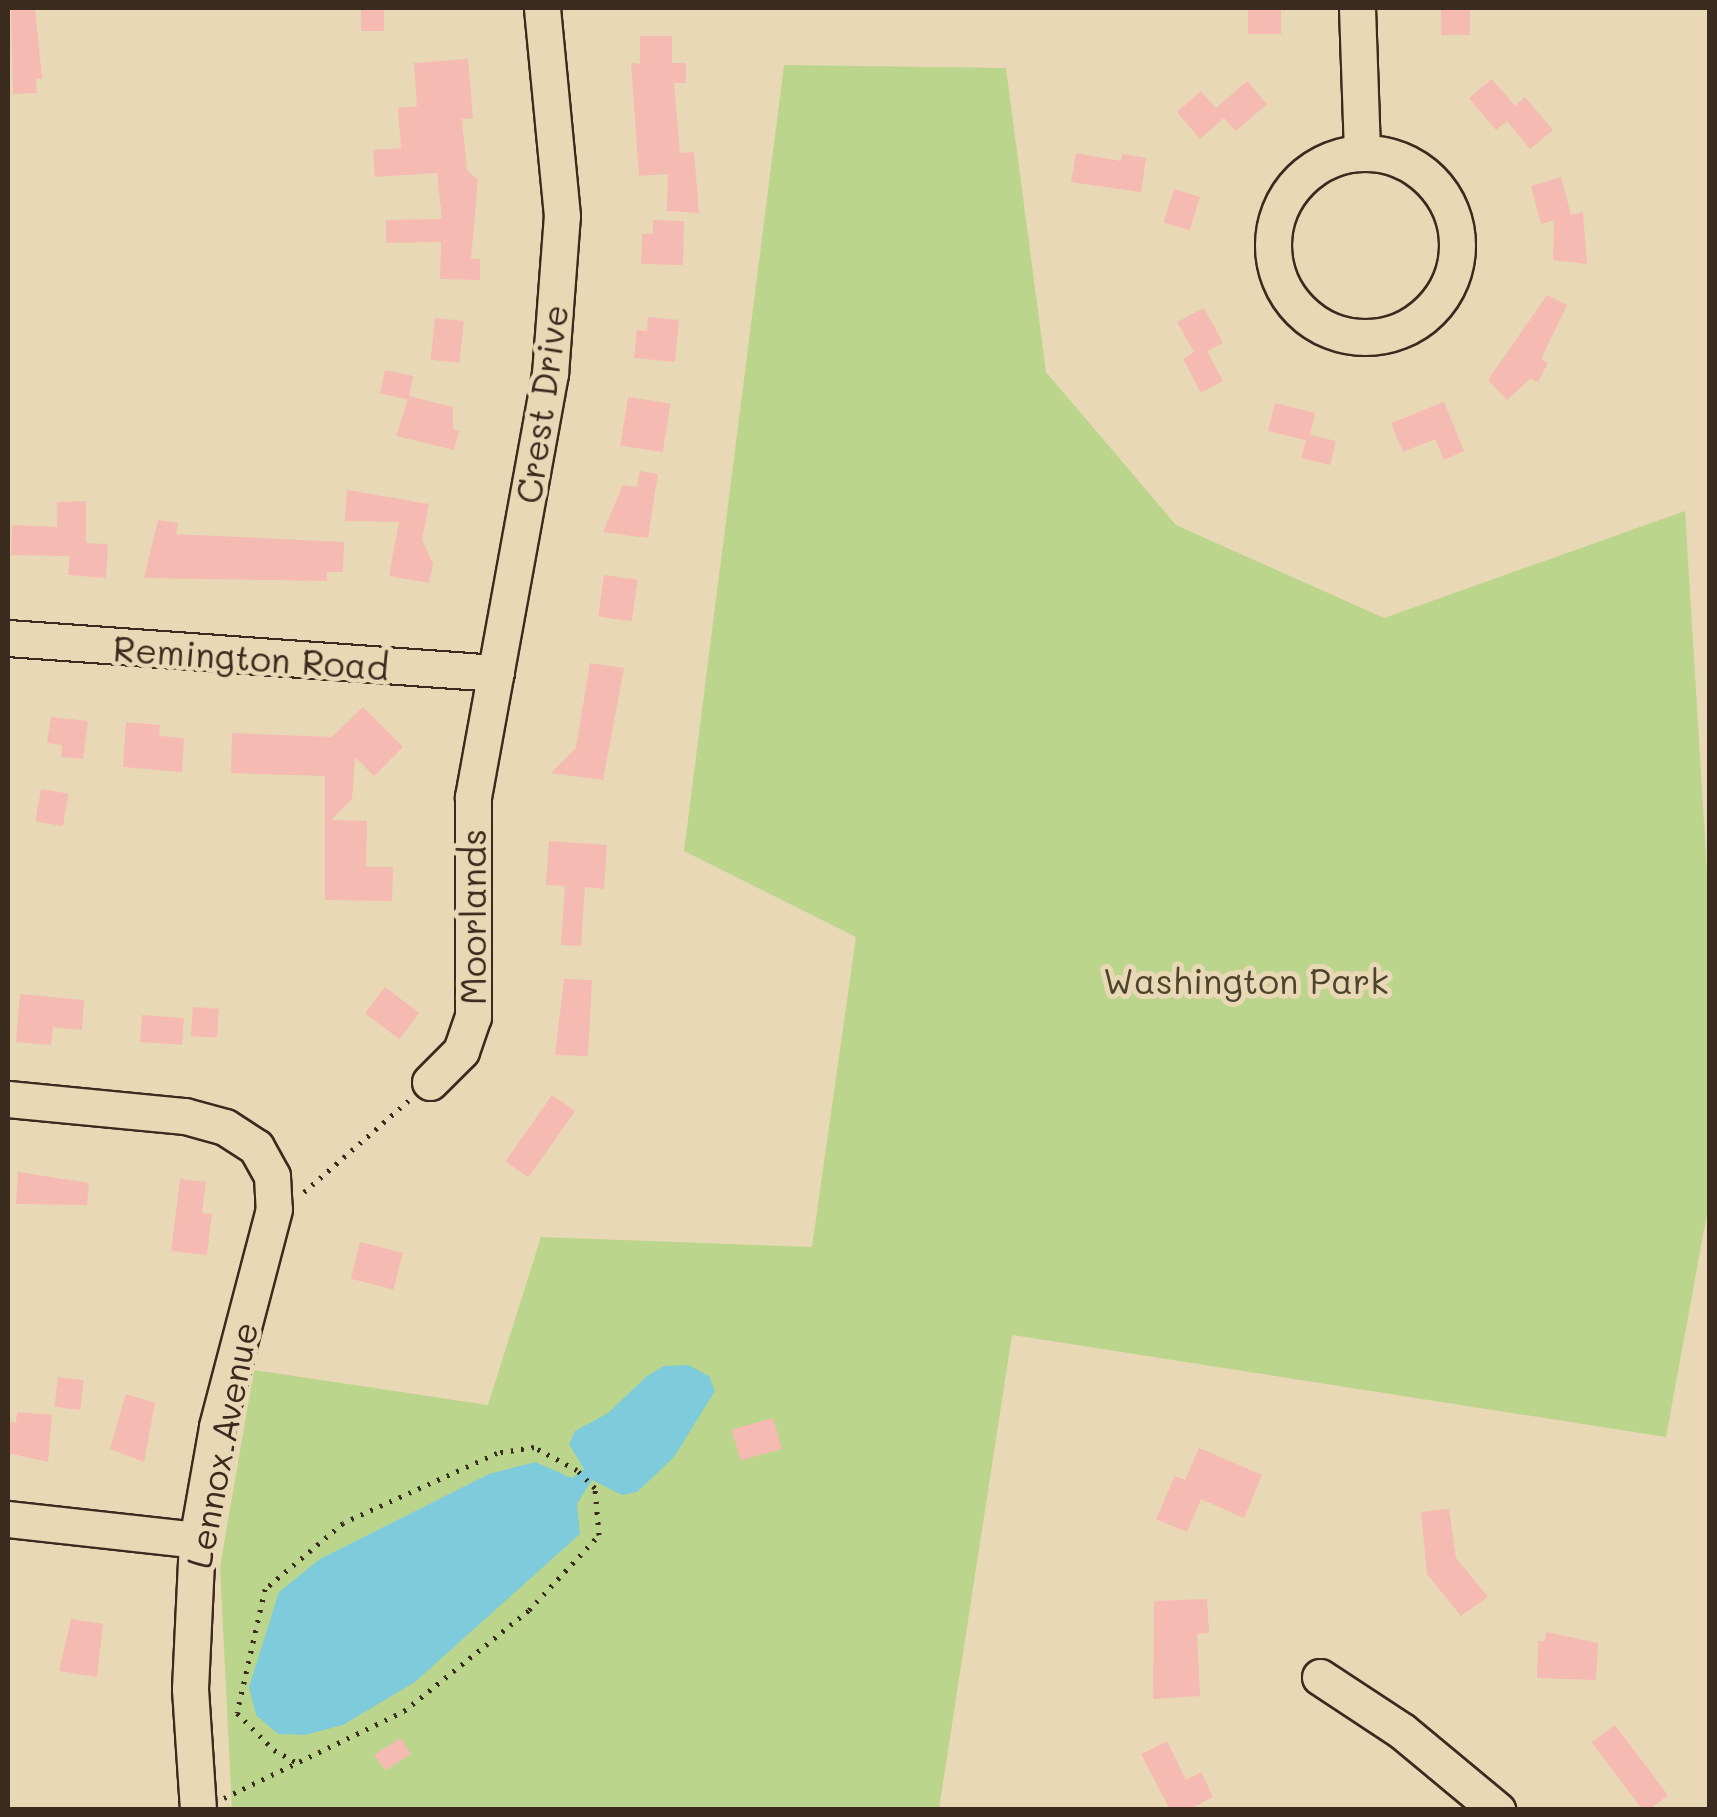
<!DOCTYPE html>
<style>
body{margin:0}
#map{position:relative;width:1717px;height:1817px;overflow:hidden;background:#e9d8b5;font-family:Mali,sans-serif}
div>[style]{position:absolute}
.green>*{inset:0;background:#bcd58c}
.water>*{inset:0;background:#7ecbdc}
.building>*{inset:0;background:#f5bab2;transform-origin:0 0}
.path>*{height:5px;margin-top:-2.5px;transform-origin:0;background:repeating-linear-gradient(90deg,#3b2a1e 0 2.5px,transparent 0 10.5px)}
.roads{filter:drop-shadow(2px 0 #3b2a1e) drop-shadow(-2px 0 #3b2a1e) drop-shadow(0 2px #3b2a1e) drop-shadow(0 -2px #3b2a1e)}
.minor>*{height:35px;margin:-17.5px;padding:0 17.5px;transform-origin:17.5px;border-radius:17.5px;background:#e9d8b5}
.minor>.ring{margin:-17.5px;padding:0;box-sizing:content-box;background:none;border:35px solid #e9d8b5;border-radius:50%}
span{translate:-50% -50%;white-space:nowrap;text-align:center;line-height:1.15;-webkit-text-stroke:10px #e9d8b5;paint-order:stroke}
.street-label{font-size:35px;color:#3b2a1e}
.park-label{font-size:35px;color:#4e442e}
.frame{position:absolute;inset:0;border:10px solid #3b2a1e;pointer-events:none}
</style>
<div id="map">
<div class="green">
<div style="clip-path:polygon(784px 65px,1006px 68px,1046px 372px,1176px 525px,1384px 618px,1685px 511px,1709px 904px,1710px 1197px,1666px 1437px,1012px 1335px,939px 1809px,232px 1810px,220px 1567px,254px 1370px,488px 1405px,541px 1237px,812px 1247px,856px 937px,684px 851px)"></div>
</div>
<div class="water">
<div style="clip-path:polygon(688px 1365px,709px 1376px,715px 1391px,674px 1457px,637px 1492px,622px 1495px,592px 1480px,577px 1504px,580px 1534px,415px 1682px,343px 1725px,305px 1735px,278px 1734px,256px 1715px,249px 1687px,279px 1592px,320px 1559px,489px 1474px,535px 1462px,572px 1478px,584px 1469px,569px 1444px,575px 1431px,608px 1413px,647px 1376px,664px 1366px)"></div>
</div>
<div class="building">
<div style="clip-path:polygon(11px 8px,35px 8px,42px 79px,36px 79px,37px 93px,13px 94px)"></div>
<div style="left:361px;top:8px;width:23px;height:23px"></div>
<div style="left:1248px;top:8px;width:33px;height:26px"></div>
<div style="left:1441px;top:8px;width:29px;height:27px"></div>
<div style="clip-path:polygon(640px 36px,672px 36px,672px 63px,686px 63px,686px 83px,674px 83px,680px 153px,694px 152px,699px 213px,667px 211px,668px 174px,639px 176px,631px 63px,640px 64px)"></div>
<div style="clip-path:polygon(468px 59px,473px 118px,462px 119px,467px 170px,478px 180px,471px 259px,480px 259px,480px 280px,440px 279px,441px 242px,386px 243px,386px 220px,442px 219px,437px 173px,375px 177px,373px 150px,401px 148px,398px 108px,417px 106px,414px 63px)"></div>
<div style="clip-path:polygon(1492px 79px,1515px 106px,1525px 97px,1553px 130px,1530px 149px,1507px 121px,1496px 130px,1469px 98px)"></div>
<div style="clip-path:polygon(1247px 81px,1267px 104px,1236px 131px,1224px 118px,1200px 139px,1177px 112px,1201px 91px,1216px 108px)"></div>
<div style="clip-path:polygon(1076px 153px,1121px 161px,1122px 154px,1146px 158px,1141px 192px,1071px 182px)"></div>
<div style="clip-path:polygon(1561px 177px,1571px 215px,1583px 212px,1587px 264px,1553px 260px,1554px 220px,1541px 224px,1531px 186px)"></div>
<div style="left:1174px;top:189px;width:27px;height:35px;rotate:17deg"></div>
<div style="clip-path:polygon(653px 220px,684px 221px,683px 265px,641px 264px,642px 234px,653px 234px)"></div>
<div style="clip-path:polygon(1547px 295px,1567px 305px,1541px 359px,1548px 363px,1538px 382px,1530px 379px,1507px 400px,1488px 380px)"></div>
<div style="clip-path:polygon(1204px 308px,1223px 343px,1207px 351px,1223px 381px,1201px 393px,1183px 359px,1194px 352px,1177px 322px)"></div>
<div style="clip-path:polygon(648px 317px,679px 320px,675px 362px,634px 358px,637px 330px,647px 331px)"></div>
<div style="left:435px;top:318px;width:29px;height:42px;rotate:6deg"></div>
<div style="left:385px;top:370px;width:29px;height:24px;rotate:12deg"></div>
<div style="clip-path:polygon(409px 396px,453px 407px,453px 429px,459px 431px,454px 450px,396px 436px)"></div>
<div style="left:628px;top:397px;width:43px;height:49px;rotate:9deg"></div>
<div style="clip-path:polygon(1444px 402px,1464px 451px,1444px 460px,1435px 439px,1403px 452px,1391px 423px)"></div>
<div style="clip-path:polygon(1275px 403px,1315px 413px,1310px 435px,1336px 441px,1330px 465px,1301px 458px,1306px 440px,1268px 431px)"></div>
<div style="clip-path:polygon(640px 471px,658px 474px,648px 538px,603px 532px,623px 485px,637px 487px)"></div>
<div style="clip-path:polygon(347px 490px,429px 504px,422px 540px,433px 564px,429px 583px,389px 576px,399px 522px,345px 521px)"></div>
<div style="clip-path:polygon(86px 501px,86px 543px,108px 544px,106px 578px,68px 575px,70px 556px,11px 555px,12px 525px,57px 527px,57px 502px)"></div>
<div style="clip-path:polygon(158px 520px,178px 523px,176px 534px,344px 542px,343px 572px,327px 572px,327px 581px,144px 578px)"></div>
<div style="left:604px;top:575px;width:34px;height:42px;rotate:8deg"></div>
<div style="clip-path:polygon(590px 663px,624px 668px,603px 780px,551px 773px,576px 748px)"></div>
<div style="clip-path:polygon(363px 707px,403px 747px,374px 776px,355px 757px,352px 799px,331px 820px,367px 821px,366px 867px,393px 867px,392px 901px,325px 900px,325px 776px,231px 773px,232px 733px,332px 737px)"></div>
<div style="clip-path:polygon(51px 717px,88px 721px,83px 759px,61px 757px,62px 745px,47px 743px)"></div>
<div style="clip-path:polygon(126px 722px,160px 725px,159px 736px,184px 738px,182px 772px,123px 767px)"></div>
<div style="left:41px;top:789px;width:28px;height:33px;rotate:10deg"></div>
<div style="clip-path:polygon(549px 841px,607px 845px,604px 889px,585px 887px,581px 946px,561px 945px,565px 886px,546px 885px)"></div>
<div style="clip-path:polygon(564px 979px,592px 980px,588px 1056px,555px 1055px)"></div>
<div style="left:385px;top:987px;width:43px;height:33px;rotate:37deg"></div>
<div style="clip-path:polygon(20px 994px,84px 1000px,82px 1030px,53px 1027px,51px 1045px,16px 1042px)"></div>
<div style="left:193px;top:1007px;width:26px;height:29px;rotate:4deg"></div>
<div style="left:142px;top:1015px;width:42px;height:27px;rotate:4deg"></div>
<div style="left:552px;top:1095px;width:28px;height:81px;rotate:35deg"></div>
<div style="clip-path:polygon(18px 1172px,89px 1183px,87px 1205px,16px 1204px)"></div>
<div style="clip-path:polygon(180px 1179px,206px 1182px,202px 1213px,212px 1214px,207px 1255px,171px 1251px)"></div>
<div style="left:360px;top:1242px;width:44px;height:38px;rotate:14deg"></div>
<div style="left:58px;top:1377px;width:26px;height:30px;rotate:7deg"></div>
<div style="clip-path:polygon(126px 1394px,155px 1403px,144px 1462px,110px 1449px)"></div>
<div style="clip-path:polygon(17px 1412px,52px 1415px,48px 1462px,8px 1453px,8px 1422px,16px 1423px)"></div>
<div style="left:773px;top:1418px;width:32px;height:43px;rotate:74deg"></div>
<div style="clip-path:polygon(1199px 1448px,1262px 1475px,1244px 1518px,1201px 1499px,1187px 1532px,1156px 1519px,1175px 1476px,1185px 1480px)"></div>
<div style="clip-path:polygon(1449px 1509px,1456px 1558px,1488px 1597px,1461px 1616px,1427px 1574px,1421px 1512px)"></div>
<div style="clip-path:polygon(1207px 1599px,1209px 1633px,1197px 1634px,1200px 1696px,1153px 1699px,1154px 1601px)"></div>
<div style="clip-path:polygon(71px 1619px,103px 1624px,97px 1677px,59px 1671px)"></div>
<div style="clip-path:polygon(1546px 1632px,1598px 1643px,1596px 1680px,1537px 1678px,1538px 1641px,1545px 1641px)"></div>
<div style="left:1615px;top:1725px;width:88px;height:29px;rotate:53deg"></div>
<div style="left:401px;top:1738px;width:19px;height:31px;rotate:58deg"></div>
<div style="clip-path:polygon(1167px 1741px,1186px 1780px,1201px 1772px,1213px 1797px,1188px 1810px,1170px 1810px,1141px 1754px)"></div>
</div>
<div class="path">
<div style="left:304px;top:1192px;width:140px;rotate:-41.2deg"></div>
<div style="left:224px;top:1798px;width:200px;rotate:-25.8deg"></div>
<div style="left:404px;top:1711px;width:161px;rotate:-38.9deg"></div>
<div style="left:529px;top:1610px;width:103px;rotate:-47deg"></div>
<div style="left:599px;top:1535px;width:47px;rotate:-94.9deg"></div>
<div style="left:595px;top:1488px;width:25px;rotate:-135deg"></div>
<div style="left:577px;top:1470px;width:49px;rotate:-151.9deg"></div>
<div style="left:534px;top:1447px;width:37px;rotate:171deg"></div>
<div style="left:497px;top:1453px;width:169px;rotate:155.6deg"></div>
<div style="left:343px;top:1523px;width:102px;rotate:139.8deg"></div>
<div style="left:265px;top:1589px;width:127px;rotate:102.7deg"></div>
<div style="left:237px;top:1713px;width:52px;rotate:45deg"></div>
<div style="left:274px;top:1750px;width:26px;rotate:29deg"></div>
</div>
<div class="roads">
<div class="minor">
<div style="left:1357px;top:8px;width:145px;rotate:88deg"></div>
<div class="ring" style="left:1273px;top:153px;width:149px;height:149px"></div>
<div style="left:8px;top:638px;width:489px;rotate:4.1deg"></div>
<div style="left:430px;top:1082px;width:44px;rotate:-45deg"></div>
<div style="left:461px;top:1051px;width:36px;rotate:-71deg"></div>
<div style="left:473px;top:1017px;width:220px;rotate:-90deg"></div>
<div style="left:473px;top:797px;width:430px;rotate:-79.7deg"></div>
<div style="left:550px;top:374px;width:158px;rotate:-85.7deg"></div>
<div style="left:562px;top:216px;width:209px;rotate:-95.5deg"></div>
<div style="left:8px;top:1099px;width:178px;rotate:5.5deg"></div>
<div style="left:185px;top:1116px;width:41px;rotate:15.4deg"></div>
<div style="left:225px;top:1127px;width:37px;rotate:33deg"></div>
<div style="left:256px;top:1147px;width:33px;rotate:61deg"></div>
<div style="left:272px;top:1176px;width:33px;rotate:87deg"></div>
<div style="left:274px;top:1209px;width:225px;rotate:104.7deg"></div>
<div style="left:217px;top:1427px;width:115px;rotate:100deg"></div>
<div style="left:197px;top:1540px;width:149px;rotate:92.7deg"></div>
<div style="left:190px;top:1689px;width:121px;rotate:86.2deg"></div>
<div style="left:8px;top:1519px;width:190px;rotate:6.3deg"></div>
<div style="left:1320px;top:1677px;width:98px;rotate:33.4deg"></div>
<div style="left:1402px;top:1731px;width:124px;rotate:39.7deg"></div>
</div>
</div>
<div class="street-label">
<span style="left:541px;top:404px;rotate:-82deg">Crest Drive</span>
<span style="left:251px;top:657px;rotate:4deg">Remington Road</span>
<span style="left:472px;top:917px;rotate:-90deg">Moorlands</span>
<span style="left:221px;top:1445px;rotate:-79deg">Lennox Avenue</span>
</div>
<div class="park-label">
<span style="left:1246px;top:980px">Washington Park</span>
</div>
<div class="frame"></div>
</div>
